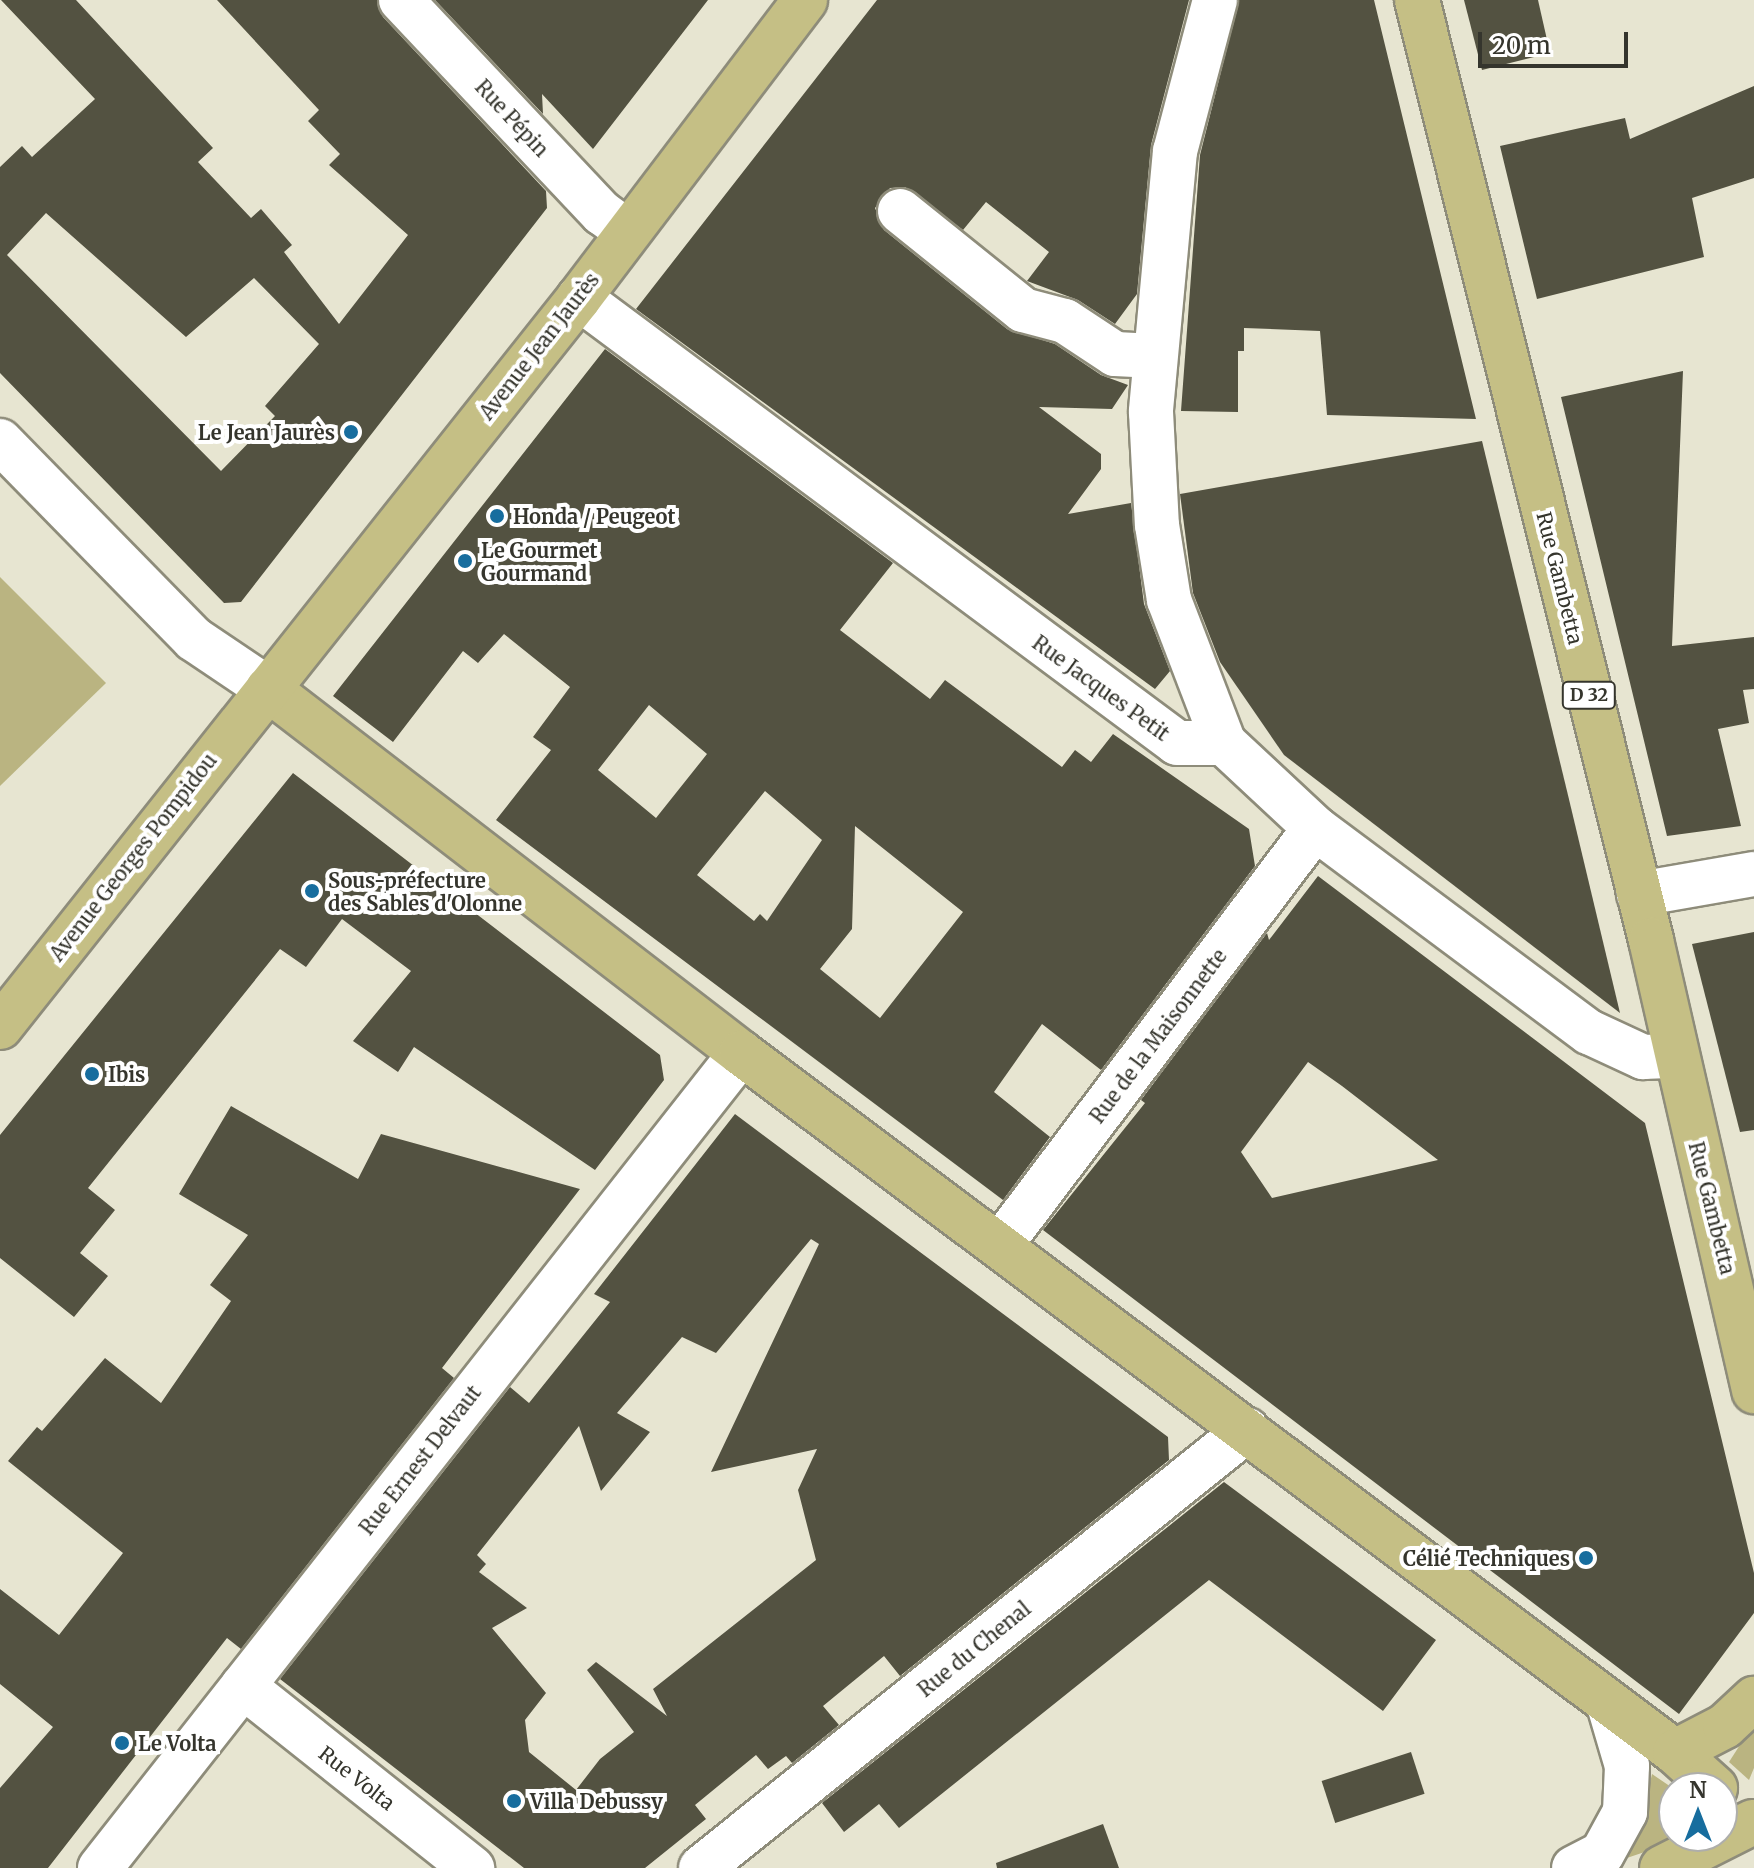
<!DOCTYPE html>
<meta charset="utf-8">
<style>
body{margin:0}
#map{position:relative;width:1754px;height:1868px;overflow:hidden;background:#e7e5d1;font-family:Merriweather,serif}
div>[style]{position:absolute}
.green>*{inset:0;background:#bab481}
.building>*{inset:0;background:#535241;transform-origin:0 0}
.roads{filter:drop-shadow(2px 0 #8e8c7a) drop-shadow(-2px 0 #8e8c7a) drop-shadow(0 2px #8e8c7a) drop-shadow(0 -2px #8e8c7a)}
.minor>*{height:44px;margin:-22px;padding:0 22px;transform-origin:22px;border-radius:22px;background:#fff}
.major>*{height:44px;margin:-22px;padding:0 22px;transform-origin:22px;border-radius:22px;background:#c5bf85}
.dots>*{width:22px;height:22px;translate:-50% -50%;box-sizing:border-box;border:4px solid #fff;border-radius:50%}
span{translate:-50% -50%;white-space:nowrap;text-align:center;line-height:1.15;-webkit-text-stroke:8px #fff;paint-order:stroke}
.shield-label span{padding:2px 6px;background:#fff;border:2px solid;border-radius:6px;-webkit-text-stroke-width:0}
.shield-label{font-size:18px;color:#35352d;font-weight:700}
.street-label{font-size:20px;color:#35352d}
.poi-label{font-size:20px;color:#35352d;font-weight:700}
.right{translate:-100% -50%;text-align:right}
.left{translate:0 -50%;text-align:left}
.north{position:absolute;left:1658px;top:1772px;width:80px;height:80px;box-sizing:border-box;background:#fff;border:2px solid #aeaeab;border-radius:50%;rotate:0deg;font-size:22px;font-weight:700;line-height:32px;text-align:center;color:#35352d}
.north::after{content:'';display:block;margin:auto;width:28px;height:36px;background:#176d9e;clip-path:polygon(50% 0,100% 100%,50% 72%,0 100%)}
.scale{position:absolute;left:1478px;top:32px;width:150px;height:36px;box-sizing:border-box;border:4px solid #35352d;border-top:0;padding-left:10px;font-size:24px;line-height:28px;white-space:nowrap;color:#35352d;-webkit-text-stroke:6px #fff;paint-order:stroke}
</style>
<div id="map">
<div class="green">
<div style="clip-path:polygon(0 577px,106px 683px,0 786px)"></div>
<div style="clip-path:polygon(1754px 1723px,1754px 1768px,1749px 1780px,1729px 1762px)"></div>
<div style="clip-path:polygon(1652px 1774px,1674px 1789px,1674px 1836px,1692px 1836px,1615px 1862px,1639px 1831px)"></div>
</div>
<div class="building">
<div style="clip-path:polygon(evenodd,1px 0,76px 0,213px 148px,198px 162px,251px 218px,261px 209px,292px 245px,284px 252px,339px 324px,408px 235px,329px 165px,340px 154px,308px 121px,319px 110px,217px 0,377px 0,383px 17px,546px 191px,547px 208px,241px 602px,224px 603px,0 373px,0 167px,22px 146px,32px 157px,95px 99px,1px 0,46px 213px,186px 337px,254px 278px,319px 344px,265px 406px,275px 416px,221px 471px,7px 255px,46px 213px)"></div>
<div style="clip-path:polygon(435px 0,708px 0,593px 149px,542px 94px,543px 114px)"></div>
<div style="clip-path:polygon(877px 0,1189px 0,1151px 145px,1137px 294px,1115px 324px,1078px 300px,1027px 281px,1049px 252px,986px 202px,963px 230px,905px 187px,890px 188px,875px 208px,884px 230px,1007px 329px,1055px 344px,1101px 375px,1128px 385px,1112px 409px,1039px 407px,1101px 454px,1101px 469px,1068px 514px,1131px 503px,1144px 604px,1170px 671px,1155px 689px,636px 309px)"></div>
<div style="clip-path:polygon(1239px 0,1374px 0,1476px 419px,1327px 415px,1320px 331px,1244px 328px,1244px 351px,1238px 351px,1238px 412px,1181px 411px,1200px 155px)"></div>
<div style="clip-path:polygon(1464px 0,1538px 0,1550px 53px,1482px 70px)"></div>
<div style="clip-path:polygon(1754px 86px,1754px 178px,1692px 198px,1704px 257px,1537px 299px,1500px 146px,1625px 118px,1630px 139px)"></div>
<div style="clip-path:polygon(evenodd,605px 349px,893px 563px,840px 630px,930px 699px,945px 680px,1062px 767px,1075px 750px,1091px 762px,1113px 734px,1249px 829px,1255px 866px,1101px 1070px,1042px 1024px,994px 1092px,1050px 1137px,1003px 1200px,496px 820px,551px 750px,533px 737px,570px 687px,504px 634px,478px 663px,463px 651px,393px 742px,333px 696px,605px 349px,649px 705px,707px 754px,656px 818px,598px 770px,649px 705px,605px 349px,765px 791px,822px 840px,767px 921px,760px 914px,754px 921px,697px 875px,765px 791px,605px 349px,855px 826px,963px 912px,880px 1018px,820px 969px,852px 929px,855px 826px)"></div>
<div style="clip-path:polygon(1683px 371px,1672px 646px,1754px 637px,1754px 689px,1743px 690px,1749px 723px,1718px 729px,1741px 826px,1667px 836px,1561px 397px)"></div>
<div style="clip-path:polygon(1482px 441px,1567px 791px,1620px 1013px,1284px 755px,1220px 662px,1193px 593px,1180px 494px)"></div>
<div style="clip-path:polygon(293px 773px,660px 1055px,664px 1080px,595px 1170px,414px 1047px,398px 1072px,353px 1041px,411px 971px,342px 919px,306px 967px,280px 949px,88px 1188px,115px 1210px,80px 1253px,108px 1276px,74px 1317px,0 1258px,0 1135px)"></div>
<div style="clip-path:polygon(evenodd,1318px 876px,1645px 1123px,1754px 1573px,1754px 1613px,1679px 1714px,1043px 1230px,1145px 1103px,1141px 1100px,1267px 933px,1269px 940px,1318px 876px,1308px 1062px,1342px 1086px,1438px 1160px,1272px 1198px,1241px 1152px,1308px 1062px)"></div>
<div style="clip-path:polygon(1754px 932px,1754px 1130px,1740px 1132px,1692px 944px)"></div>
<div style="clip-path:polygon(231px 1106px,358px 1179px,381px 1134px,580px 1189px,442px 1368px,454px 1378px,241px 1649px,227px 1638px,48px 1868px,0 1868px,0 1788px,53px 1727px,0 1684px,0 1589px,59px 1635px,123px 1553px,8px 1461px,37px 1427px,42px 1431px,105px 1358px,161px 1403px,231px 1301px,210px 1285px,248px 1235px,179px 1194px)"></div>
<div style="clip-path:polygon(evenodd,735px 1114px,1168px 1437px,1169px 1460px,900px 1676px,884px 1656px,823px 1706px,839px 1725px,792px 1763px,786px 1756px,768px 1769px,756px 1755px,695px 1805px,706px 1819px,645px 1868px,524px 1868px,280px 1679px,510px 1387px,529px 1403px,610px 1302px,594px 1294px,735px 1114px,811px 1239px,819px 1244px,711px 1472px,817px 1449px,798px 1490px,816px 1560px,653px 1689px,667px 1716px,596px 1662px,587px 1670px,634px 1732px,600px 1759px,576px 1790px,529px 1752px,525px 1720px,546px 1693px,492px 1628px,527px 1608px,479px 1572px,486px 1564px,477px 1555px,579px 1426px,601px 1491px,650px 1432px,617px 1413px,682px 1337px,716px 1353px,811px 1239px)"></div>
<div style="clip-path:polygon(1224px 1482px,1436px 1640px,1383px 1711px,1209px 1580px,899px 1828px,879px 1804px,844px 1832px,822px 1803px)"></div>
<div style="left:1411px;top:1752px;width:44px;height:94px;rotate:72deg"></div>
<div style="clip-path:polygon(1103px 1824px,1119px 1868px,997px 1868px,996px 1863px)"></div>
</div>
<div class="roads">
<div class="minor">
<div style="left:401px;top:0;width:293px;rotate:46.7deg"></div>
<div style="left:602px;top:213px;width:31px;rotate:36deg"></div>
<div style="left:1215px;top:0;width:156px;rotate:104.8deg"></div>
<div style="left:1175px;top:151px;width:262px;rotate:95.3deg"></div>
<div style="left:1151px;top:412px;width:113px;rotate:87deg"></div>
<div style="left:1157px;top:525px;width:76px;rotate:80.9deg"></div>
<div style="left:1169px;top:600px;width:153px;rotate:69deg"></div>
<div style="left:900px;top:211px;width:158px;rotate:38.8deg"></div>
<div style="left:1023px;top:310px;width:43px;rotate:14.7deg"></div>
<div style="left:1065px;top:321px;width:60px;rotate:33.4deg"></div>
<div style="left:1115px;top:354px;width:40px;rotate:2.9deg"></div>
<div style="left:579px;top:298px;width:745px;rotate:36.65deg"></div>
<div style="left:1177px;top:743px;width:47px"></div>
<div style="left:1224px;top:743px;width:125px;rotate:43deg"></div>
<div style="left:1315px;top:828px;width:342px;rotate:36.7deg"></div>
<div style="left:1589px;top:1032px;width:60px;rotate:24.8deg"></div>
<div style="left:1643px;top:1057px;width:32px;rotate:-2deg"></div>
<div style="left:0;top:441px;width:277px;rotate:45.6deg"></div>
<div style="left:194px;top:639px;width:89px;rotate:34deg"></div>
<div style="left:1639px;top:894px;width:117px;rotate:-9.9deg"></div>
<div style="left:1001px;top:1244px;width:521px;rotate:-52.95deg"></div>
<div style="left:243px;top:1686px;width:293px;rotate:38.5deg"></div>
<div style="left:100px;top:1868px;width:1037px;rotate:-51.81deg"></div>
<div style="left:701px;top:1868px;width:700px;rotate:-38.74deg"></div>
<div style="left:1574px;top:1868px;width:31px;rotate:-27deg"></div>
<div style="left:1602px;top:1854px;width:48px;rotate:-61.3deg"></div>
<div style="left:1625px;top:1812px;width:46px;rotate:-87.5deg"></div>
<div style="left:1627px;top:1766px;width:64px;rotate:-106.4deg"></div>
</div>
<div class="major">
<div style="left:1417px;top:0;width:969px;rotate:76.02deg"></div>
<div style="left:1651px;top:940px;width:463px;rotate:77.1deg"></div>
<div style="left:268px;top:689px;width:597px;rotate:37.58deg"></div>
<div style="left:741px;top:1053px;width:1167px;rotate:36.81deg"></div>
<div style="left:1675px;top:1752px;width:54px;rotate:42deg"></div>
<div style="left:0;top:1027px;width:931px;rotate:-51.54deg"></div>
<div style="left:579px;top:298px;width:374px;rotate:-52.8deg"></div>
<div style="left:1675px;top:1752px;width:56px;rotate:-27.5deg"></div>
<div style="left:1725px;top:1726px;width:40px;rotate:-43deg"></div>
<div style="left:1662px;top:1868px;width:102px;rotate:-26.8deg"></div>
</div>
</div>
<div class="dots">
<div style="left:351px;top:432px;background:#176d9e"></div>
<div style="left:497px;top:516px;background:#176d9e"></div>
<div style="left:465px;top:561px;background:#176d9e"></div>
<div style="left:312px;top:891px;background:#176d9e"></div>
<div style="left:92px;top:1074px;background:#176d9e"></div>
<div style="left:1586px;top:1558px;background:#176d9e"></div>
<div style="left:122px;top:1743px;background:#176d9e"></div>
<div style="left:514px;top:1801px;background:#176d9e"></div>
</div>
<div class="shield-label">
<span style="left:1589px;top:695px">D 32</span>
</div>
<div class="street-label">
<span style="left:512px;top:118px;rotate:47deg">Rue Pépin</span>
<span style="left:539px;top:346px;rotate:-52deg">Avenue Jean Jaurès</span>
<span style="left:1560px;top:578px;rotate:76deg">Rue Gambetta</span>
<span style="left:1101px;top:688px;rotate:36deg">Rue Jacques Petit</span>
<span style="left:133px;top:857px;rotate:-52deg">Avenue Georges Pompidou</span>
<span style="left:1158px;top:1036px;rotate:-53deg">Rue de la Maisonnette</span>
<span style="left:1712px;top:1208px;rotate:76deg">Rue Gambetta</span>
<span style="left:420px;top:1460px;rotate:-52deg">Rue Ernest Delvaut</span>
<span style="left:974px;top:1649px;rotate:-39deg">Rue du Chenal</span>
<span style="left:357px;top:1778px;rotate:38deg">Rue Volta</span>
</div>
<div class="poi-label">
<span class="right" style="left:335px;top:432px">Le Jean Jaurès</span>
<span class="left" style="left:513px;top:516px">Honda / Peugeot</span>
<span class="left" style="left:481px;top:562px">Le Gourmet<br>Gourmand</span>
<span class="left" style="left:328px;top:892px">Sous-préfecture<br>des Sables d'Olonne</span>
<span class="left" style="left:108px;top:1074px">Ibis</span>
<span class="right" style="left:1570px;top:1558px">Célié Techniques</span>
<span class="left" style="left:138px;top:1743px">Le Volta</span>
<span class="left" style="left:530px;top:1801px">Villa Debussy</span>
</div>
<div class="north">N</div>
<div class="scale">20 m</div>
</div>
